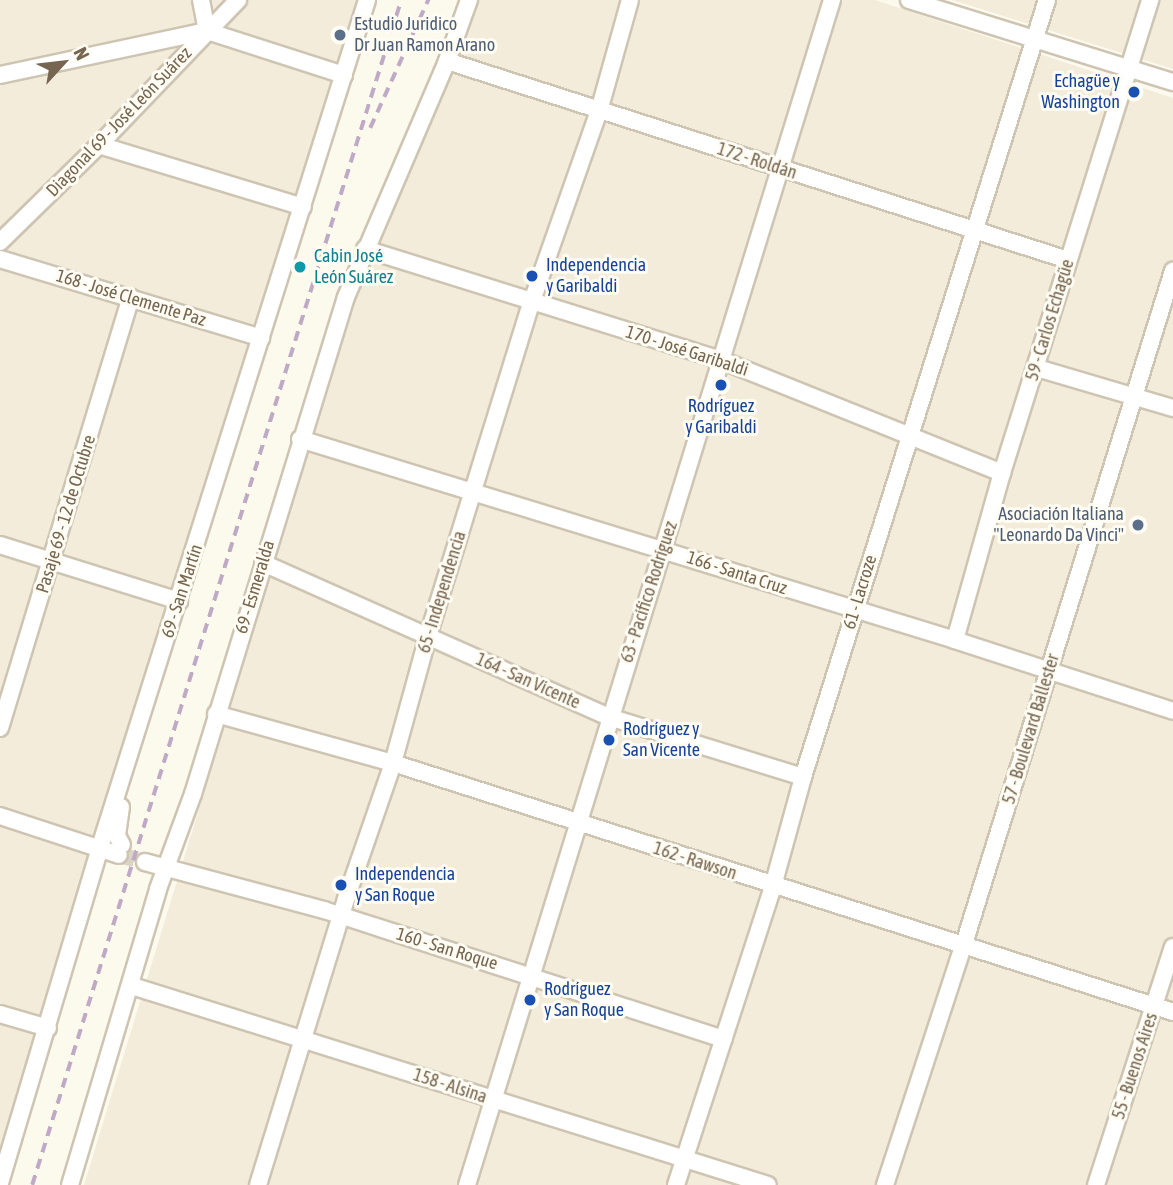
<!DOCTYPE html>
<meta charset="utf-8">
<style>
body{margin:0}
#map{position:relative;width:1173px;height:1185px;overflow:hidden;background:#fcf9ed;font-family:"Asap Condensed",sans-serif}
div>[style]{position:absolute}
.residential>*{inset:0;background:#f3ecdb}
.minor-tunnel>*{height:16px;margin-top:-8px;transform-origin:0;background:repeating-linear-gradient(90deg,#dad4c6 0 16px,transparent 0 24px)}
.roads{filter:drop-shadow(2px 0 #cec4b2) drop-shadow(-2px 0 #cec4b2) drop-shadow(0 2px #cec4b2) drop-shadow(0 -2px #cec4b2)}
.minor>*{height:16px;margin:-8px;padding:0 8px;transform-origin:8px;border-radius:8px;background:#fff}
.rail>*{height:3.5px;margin-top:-1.75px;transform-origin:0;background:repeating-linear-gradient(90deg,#bfaac6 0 10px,transparent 0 17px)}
.dots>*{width:19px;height:19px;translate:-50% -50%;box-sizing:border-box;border:4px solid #fefcf3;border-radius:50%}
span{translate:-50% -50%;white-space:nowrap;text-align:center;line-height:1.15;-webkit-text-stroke:6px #fefcf3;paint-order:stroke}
.service-label{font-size:18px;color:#4e5e75}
.left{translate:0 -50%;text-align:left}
.right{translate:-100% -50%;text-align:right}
.transit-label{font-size:18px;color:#164399}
.street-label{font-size:18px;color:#766550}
.culture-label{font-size:18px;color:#0d838f}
.north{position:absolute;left:28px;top:28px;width:70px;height:70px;-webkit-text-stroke:5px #fefcf3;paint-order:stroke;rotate:63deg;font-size:19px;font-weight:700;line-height:28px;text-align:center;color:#766550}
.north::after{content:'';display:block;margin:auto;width:24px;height:32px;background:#766550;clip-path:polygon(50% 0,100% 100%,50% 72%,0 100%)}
</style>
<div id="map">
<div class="residential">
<div style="clip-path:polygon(0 0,356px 0,0 1152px)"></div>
<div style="clip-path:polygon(476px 0,875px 0,1173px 98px,1173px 1185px,84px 1185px,355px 299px,385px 233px)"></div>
<div style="clip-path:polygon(952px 0,1173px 0,1173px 69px)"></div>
</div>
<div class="minor-tunnel">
<div style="left:119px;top:855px;width:27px;rotate:15deg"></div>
</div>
<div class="roads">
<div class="minor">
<div style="left:201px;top:0;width:32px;rotate:79deg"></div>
<div style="left:909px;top:0;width:276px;rotate:17.3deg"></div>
<div style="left:447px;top:61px;width:652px;rotate:17.77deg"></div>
<div style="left:0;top:75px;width:212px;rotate:-12deg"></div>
<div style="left:207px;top:31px;width:144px;rotate:17.8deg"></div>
<div style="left:99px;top:145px;width:213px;rotate:16.9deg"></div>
<div style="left:0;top:242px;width:139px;rotate:-44.4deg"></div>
<div style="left:99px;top:145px;width:201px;rotate:-46.2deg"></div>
<div style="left:365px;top:249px;width:373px;rotate:17.3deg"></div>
<div style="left:721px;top:360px;width:303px;rotate:21.9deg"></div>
<div style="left:0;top:259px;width:273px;rotate:16.8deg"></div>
<div style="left:1037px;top:368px;width:142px;rotate:16.4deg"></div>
<div style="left:300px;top:439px;width:685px;rotate:17.06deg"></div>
<div style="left:955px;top:640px;width:229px;rotate:18deg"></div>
<div style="left:0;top:545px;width:188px;rotate:17.4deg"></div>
<div style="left:263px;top:563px;width:379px;rotate:24deg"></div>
<div style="left:609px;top:717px;width:203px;rotate:17.2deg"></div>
<div style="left:955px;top:640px;width:173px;rotate:-74.3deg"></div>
<div style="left:1002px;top:473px;width:496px;rotate:-72.6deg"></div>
<div style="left:216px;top:714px;width:184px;rotate:15.5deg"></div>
<div style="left:393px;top:763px;width:819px;rotate:17.7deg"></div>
<div style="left:0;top:728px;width:450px;rotate:-73.1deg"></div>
<div style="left:121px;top:807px;width:29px;rotate:98deg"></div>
<div style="left:117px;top:836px;width:10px;rotate:61deg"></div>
<div style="left:0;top:816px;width:125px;rotate:18.1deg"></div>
<div style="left:145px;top:862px;width:185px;rotate:15deg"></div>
<div style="left:324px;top:910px;width:420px;rotate:17.9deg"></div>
<div style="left:132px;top:986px;width:666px;rotate:17.37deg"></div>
<div style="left:0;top:1014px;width:50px;rotate:16.3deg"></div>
<div style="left:0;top:1183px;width:347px;rotate:-73.4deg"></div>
<div style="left:99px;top:850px;width:891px;rotate:-72.5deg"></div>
<div style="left:70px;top:1185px;width:309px;rotate:-73.4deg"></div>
<div style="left:158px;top:889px;width:101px;rotate:-69.8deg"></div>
<div style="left:193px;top:794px;width:520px;rotate:-72.89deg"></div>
<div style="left:346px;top:297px;width:257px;rotate:-66.8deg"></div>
<div style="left:447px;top:61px;width:65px;rotate:-70.2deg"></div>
<div style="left:258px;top:1185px;width:299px;rotate:-72.9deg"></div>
<div style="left:346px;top:899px;width:144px;rotate:-70.9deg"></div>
<div style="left:393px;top:763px;width:132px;rotate:-74.6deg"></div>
<div style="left:428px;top:636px;width:351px;rotate:-72.8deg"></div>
<div style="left:532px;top:301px;width:201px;rotate:-70.6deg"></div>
<div style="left:599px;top:111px;width:115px;rotate:-74.4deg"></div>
<div style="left:467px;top:1185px;width:1240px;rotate:-72.88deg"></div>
<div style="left:676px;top:1185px;width:314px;rotate:-72deg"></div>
<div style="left:773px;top:886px;width:113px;rotate:-74.6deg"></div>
<div style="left:803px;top:777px;width:814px;rotate:-72.57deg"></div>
<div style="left:885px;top:1185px;width:254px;rotate:-71.9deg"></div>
<div style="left:964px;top:944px;width:705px;rotate:-72.75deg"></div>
<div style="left:1096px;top:1185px;width:250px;rotate:-72.1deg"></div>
</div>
</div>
<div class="rail">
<div style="left:370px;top:128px;width:141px;rotate:-65.6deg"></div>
<div style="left:32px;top:1185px;width:1241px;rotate:-72.7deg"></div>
</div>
<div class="dots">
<div style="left:340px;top:35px;background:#5c6f8a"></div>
<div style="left:1134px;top:92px;background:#1a4fb4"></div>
<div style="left:300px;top:267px;background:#0f9aa8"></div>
<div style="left:532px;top:276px;background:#1a4fb4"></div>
<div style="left:721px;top:385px;background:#1a4fb4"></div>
<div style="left:1138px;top:525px;background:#5c6f8a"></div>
<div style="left:609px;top:740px;background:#1a4fb4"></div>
<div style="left:341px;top:885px;background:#1a4fb4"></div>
<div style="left:530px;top:1000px;background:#1a4fb4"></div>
</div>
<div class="service-label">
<span class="left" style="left:354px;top:35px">Estudio Juridico<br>Dr Juan Ramon Arano</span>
<span class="right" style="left:1124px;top:525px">Asociación Italiana<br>"Leonardo Da Vinci"</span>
</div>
<div class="transit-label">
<span class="right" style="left:1120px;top:92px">Echagüe y<br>Washington</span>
<span class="left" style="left:546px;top:276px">Independencia<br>y Garibaldi</span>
<span style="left:721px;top:417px">Rodríguez<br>y Garibaldi</span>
<span class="left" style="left:623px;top:740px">Rodríguez y<br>San Vicente</span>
<span class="left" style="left:355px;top:885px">Independencia<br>y San Roque</span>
<span class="left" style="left:544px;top:1000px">Rodríguez<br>y San Roque</span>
</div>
<div class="street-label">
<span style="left:119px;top:122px;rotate:-46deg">Diagonal 69 - José León Suárez</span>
<span style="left:757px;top:161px;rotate:18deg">172 - Roldán</span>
<span style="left:131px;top:298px;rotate:17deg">168 - José Clemente Paz</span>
<span style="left:1050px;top:320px;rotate:-73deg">59 - Carlos Echagüe</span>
<span style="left:687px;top:351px;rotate:18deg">170 - José Garibaldi</span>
<span style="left:66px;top:514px;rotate:-73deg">Pasaje 69 - 12 de Octubre</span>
<span style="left:737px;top:573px;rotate:18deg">166 - Santa Cruz</span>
<span style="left:255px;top:587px;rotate:-73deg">69 - Esmeralda</span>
<span style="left:182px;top:591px;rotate:-72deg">69 - San Martín</span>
<span style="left:442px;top:592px;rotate:-73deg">65 - Independencia</span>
<span style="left:649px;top:592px;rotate:-72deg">63 - Pacífico Rodríguez</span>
<span style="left:860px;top:592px;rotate:-73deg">61 - Lacroze</span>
<span style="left:528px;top:681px;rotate:24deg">164 - San Vicente</span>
<span style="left:1031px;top:729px;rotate:-73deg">57 - Boulevard Ballester</span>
<span style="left:695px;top:861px;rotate:18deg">162 - Rawson</span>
<span style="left:447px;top:949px;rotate:17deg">160 - San Roque</span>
<span style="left:1135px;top:1066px;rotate:-72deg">55 - Buenos Aires</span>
<span style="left:450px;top:1086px;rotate:18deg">158 - Alsina</span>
</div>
<div class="culture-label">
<span class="left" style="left:314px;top:267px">Cabin José<br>León Suárez</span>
</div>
<div class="north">N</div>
</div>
